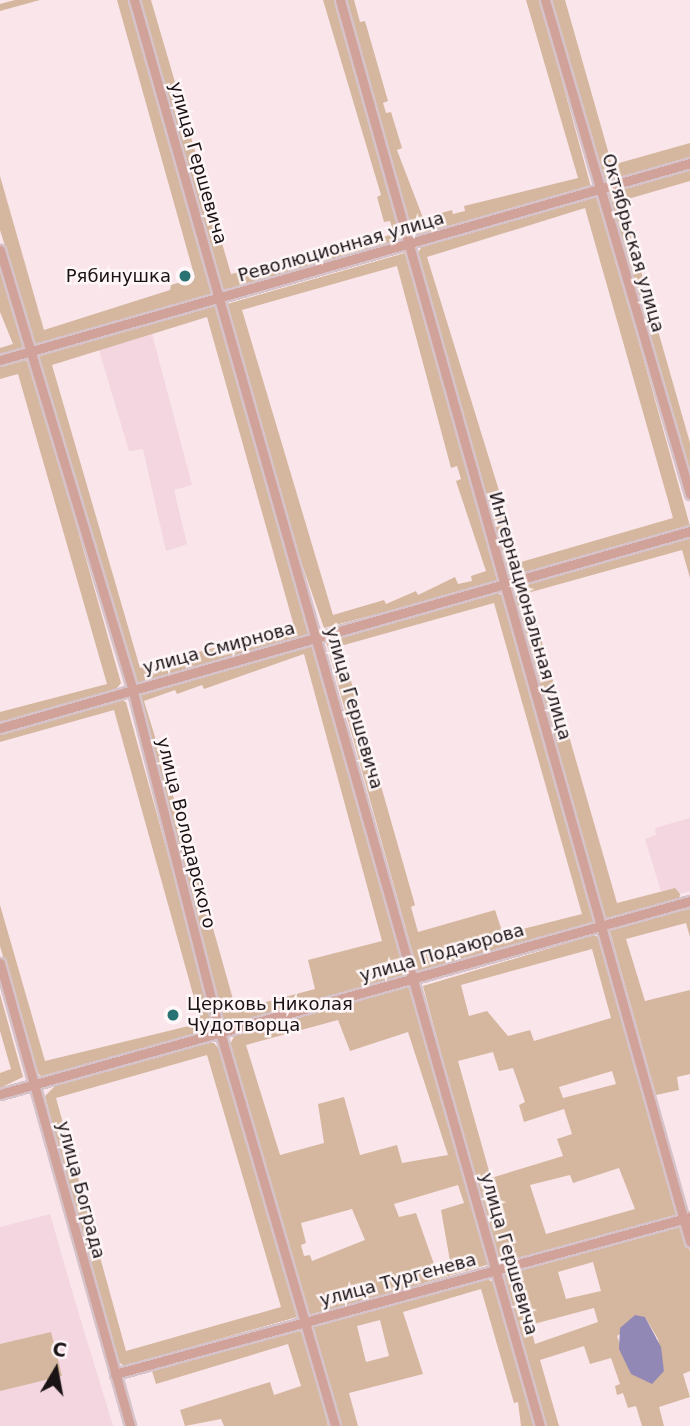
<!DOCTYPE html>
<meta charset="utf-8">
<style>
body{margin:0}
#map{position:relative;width:690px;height:1426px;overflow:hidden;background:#fae5eb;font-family:"DejaVu Sans",sans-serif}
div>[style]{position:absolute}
.built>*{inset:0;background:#f3d6df}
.green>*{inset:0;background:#d4b79e}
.water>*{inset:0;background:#9188b5}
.roads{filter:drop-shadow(2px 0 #d6c3c9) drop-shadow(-2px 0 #d6c3c9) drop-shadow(0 2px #d6c3c9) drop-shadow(0 -2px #d6c3c9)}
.minor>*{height:9px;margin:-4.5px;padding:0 4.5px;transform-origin:4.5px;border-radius:4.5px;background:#d1a29a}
.dots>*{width:19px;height:19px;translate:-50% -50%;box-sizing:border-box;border:4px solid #fff6f8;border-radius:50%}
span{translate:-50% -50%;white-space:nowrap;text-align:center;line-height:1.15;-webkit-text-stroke:5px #fff6f8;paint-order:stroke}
.street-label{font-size:18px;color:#1a1315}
.poi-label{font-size:18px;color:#1a1315}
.right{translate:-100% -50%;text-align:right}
.left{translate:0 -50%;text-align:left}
.north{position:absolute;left:21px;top:1335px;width:70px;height:70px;-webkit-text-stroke:5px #fff6f8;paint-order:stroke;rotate:10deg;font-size:19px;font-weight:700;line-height:28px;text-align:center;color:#1a1315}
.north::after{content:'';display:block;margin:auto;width:24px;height:32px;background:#1a1315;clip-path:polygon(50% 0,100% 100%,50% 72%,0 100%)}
</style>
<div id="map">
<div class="built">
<div style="clip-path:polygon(152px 334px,192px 485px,174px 490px,187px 544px,166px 551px,143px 449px,129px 451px,99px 350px)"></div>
<div style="clip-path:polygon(690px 818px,690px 891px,676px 895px,674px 888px,661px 891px,645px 839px,656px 835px,655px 828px)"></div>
<div style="clip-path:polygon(50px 1214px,75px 1301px,113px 1426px,0 1426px,0 1227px)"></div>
</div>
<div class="green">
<div style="clip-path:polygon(15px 0,40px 0,0 11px,0 4px)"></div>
<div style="clip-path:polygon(117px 0,128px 0,214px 296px,36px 346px,0 230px,0 176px,44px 330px,170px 290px,171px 285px,195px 278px)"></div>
<div style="clip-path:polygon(139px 0,151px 0,231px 274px,306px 257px,373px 234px,374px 239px,394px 234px,390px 221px,384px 222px,377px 197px,381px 195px,323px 0,335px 0,405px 241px,224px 292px)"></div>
<div style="clip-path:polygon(344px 0,354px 0,360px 22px,365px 21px,388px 101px,383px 103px,386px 113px,391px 112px,402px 148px,397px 150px,423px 218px,452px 210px,453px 214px,465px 211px,464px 206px,578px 178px,526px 0,540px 0,591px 187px,413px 239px)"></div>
<div style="clip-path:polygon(551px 0,565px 0,612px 165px,690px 143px,690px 159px,605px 183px)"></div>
<div style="clip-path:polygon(690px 169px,690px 181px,621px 201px,690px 443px,690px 483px,607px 199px,610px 192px)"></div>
<div style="clip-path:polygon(evenodd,598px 195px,690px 526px,510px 582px,415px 256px,422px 247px,598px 195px,585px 208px,673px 518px,521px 562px,427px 257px,585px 208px)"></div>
<div style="clip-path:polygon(evenodd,405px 253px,498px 582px,324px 628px,295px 544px,227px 304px,405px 253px,397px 266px,451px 468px,457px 466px,461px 479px,456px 481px,486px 571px,471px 576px,472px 581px,458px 584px,455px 577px,418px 595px,416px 591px,386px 604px,384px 600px,333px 615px,242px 310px,397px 266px)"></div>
<div style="clip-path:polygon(0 261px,26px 349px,0 357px,0 348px,13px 344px,0 312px)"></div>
<div style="clip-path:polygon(evenodd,209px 306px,218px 307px,310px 634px,136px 686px,125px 681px,38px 360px,41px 354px,209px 306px,207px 317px,294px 626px,140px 668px,52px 365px,207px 317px)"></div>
<div style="clip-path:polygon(25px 359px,32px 368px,121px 683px,114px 692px,0 723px,0 712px,107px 684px,18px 374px,0 379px,0 366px)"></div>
<div style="clip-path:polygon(690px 535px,690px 578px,682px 550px,524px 594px,533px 611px,617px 903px,675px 888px,680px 894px,679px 899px,606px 920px,512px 595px,516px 588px)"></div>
<div style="clip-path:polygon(evenodd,498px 593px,504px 597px,598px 923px,418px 972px,326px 642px,498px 593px,494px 603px,582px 914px,503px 934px,495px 910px,418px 932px,411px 907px,415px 905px,349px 674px,344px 675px,337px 647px,494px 603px)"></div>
<div style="clip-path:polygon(evenodd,315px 643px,408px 974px,224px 1027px,131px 696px,315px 643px,304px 654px,382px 941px,308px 960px,315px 989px,236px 1010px,209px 914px,205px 915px,203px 906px,207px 904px,187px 841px,181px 843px,180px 837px,185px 835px,144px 701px,175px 690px,177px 694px,202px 685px,204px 689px,304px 654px)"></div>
<div style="clip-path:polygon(117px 698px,126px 702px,216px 1029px,41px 1076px,36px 1071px,0 946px,0 905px,45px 1061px,201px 1023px,114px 710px,0 742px,0 733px)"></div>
<div style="clip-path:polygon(690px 909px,690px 937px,686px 923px,626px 939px,645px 1001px,690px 990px,690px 1074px,677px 1077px,679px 1090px,656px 1095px,609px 928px)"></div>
<div style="clip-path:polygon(evenodd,594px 935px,603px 940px,678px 1214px,502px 1265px,497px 1261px,423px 986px,594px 935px,592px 949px,611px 1018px,534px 1041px,530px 1030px,508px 1036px,487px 1011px,469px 1016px,461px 985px,592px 949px,594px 935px,493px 1052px,499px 1071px,513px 1068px,525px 1102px,519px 1105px,524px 1122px,564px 1109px,572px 1134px,557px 1139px,563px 1156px,491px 1178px,458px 1061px,493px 1052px,594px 935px,612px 1071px,616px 1084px,563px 1098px,559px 1087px,612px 1071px,594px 935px,619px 1168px,635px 1209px,546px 1234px,530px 1185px,570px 1175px,573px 1183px,619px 1168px)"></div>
<div style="clip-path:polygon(evenodd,408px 987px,413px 989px,490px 1264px,309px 1316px,273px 1208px,230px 1044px,235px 1035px,408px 987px,338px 1020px,350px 1051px,408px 1032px,448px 1155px,402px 1163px,397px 1145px,360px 1155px,344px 1097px,318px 1104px,324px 1143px,280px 1155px,246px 1045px,338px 1020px,408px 987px,458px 1185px,464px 1203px,441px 1210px,450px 1261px,435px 1267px,416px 1213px,399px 1217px,394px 1204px,458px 1185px,408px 987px,352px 1209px,365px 1240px,312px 1261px,310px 1255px,304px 1256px,301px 1245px,306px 1243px,301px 1223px,352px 1209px)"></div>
<div style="clip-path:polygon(0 994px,23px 1077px,0 1088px,0 1073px,11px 1069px,0 1031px)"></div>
<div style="clip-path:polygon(evenodd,202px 1042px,214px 1043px,222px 1053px,297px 1317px,124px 1366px,115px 1359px,45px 1096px,56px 1085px,202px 1042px,207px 1055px,281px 1307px,126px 1351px,56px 1098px,207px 1055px)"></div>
<div style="clip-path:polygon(evenodd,679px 1225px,690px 1251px,690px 1371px,683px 1374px,690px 1397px,659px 1407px,664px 1426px,642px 1426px,636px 1406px,628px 1408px,623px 1393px,617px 1395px,615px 1386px,620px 1384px,611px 1358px,590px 1364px,584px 1346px,540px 1360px,559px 1426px,542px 1426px,504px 1275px,679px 1225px,593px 1262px,601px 1291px,566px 1299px,558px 1272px,593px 1262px,679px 1225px,594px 1308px,598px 1322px,535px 1344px,530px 1325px,594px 1308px,679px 1225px,645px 1317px,658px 1339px,664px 1371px,631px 1374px,617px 1336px,645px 1317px)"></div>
<div style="clip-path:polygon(evenodd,485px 1278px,497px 1284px,535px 1426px,521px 1426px,518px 1402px,514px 1403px,481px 1289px,403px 1312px,423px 1374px,349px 1393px,358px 1426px,337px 1426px,313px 1326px,485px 1278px,380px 1320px,389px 1356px,366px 1362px,357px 1326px,380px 1320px)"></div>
<div style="clip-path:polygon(300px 1331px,306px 1337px,328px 1426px,224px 1426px,221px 1419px,185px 1426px,180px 1410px,270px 1382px,274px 1395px,301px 1386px,288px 1344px,156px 1384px,152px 1371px)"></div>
<div style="clip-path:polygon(51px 1332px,62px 1376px,0 1391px,0 1344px)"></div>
</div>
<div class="water">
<div style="clip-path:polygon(635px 1315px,645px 1317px,661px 1347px,664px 1371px,652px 1384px,631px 1374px,619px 1349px,620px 1328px)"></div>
</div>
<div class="roads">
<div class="minor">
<div style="left:134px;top:0;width:1483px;rotate:74.11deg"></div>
<div style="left:340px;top:0;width:1290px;rotate:74.26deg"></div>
<div style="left:545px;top:0;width:515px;rotate:73.64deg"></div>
<div style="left:0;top:250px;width:457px;rotate:73.2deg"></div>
<div style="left:132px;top:688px;width:355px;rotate:75.7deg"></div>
<div style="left:220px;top:1032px;width:410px;rotate:73.7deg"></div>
<div style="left:0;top:360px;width:718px;rotate:-15.93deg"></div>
<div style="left:0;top:728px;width:718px;rotate:-15.93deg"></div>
<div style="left:0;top:963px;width:481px;rotate:74.3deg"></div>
<div style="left:0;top:1094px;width:716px;rotate:-15.63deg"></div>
<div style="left:115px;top:1374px;width:596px;rotate:-15.27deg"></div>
</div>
</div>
<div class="dots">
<div style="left:185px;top:276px;background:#287274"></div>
<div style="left:173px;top:1015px;background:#287274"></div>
</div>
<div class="street-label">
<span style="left:198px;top:163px;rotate:74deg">улица Гершевича</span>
<span style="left:633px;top:243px;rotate:74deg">Октябрьская улица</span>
<span style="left:341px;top:247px;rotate:-16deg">Революционная улица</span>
<span style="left:530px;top:616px;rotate:74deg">Интернациональная улица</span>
<span style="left:219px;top:648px;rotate:-15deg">улица Смирнова</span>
<span style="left:354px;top:708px;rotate:74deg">улица Гершевича</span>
<span style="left:186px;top:833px;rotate:76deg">улица Володарского</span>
<span style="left:442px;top:953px;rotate:-16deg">улица Подаюрова</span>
<span style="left:81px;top:1190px;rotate:75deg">улица Бограда</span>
<span style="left:509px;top:1254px;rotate:74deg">улица Гершевича</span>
<span style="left:398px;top:1280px;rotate:-15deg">улица Тургенева</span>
</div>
<div class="poi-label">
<span class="right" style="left:171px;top:276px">Рябинушка</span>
<span class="left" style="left:187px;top:1015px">Церковь Николая<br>Чудотворца</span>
</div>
<div class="north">С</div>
</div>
